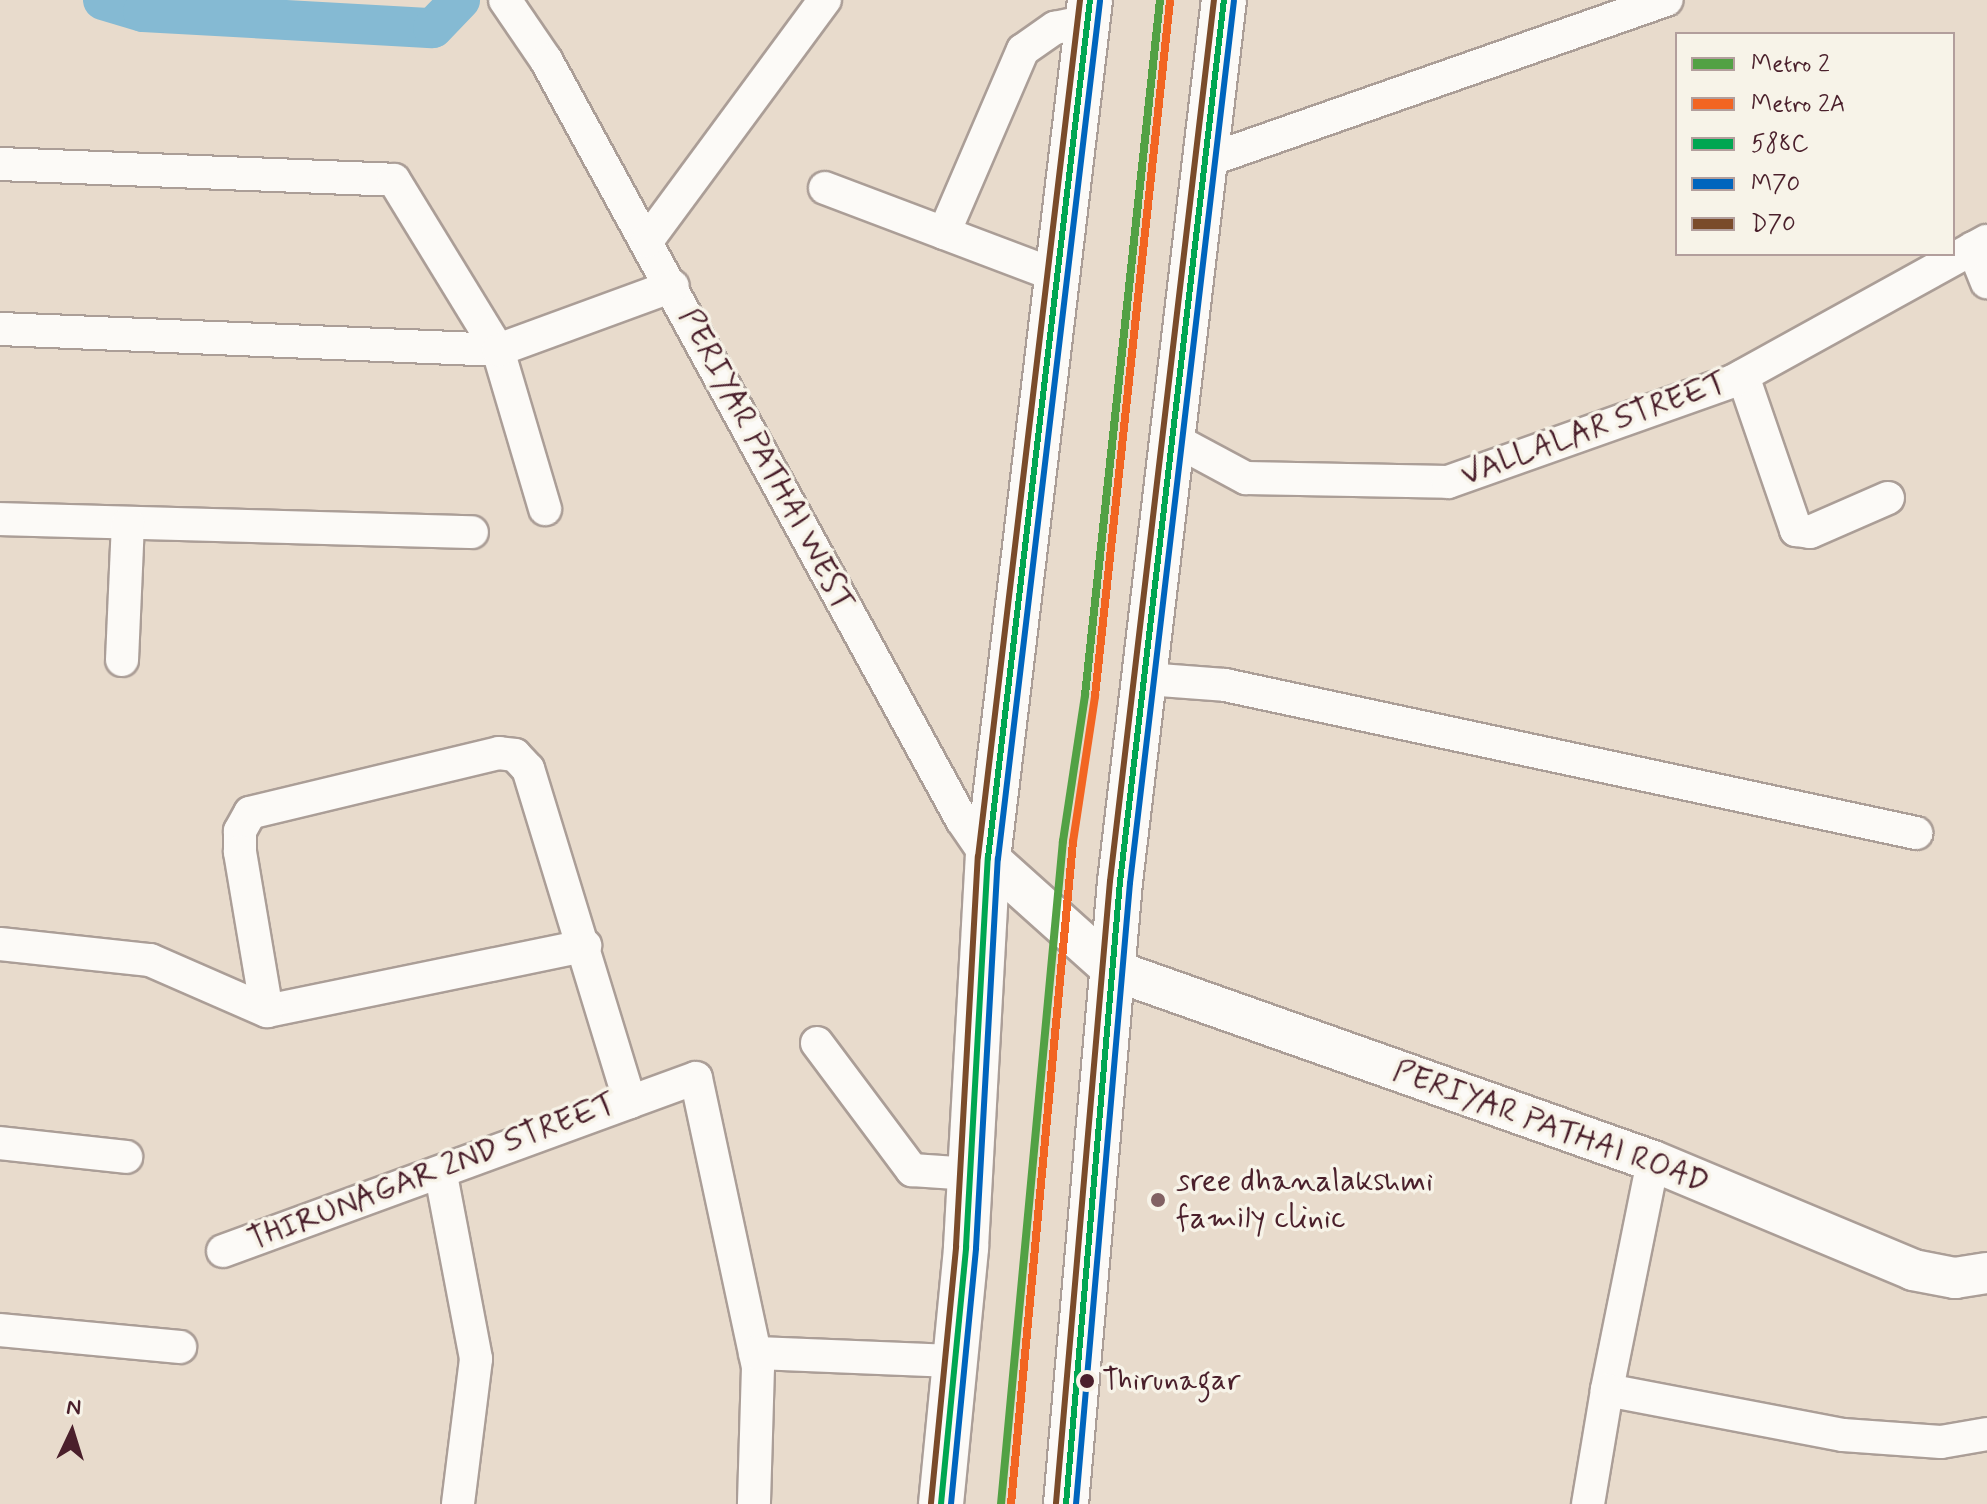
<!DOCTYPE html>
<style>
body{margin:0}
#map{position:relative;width:1987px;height:1504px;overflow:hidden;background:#e8dbcc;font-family:Mynerve,sans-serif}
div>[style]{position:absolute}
.canal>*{height:40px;margin:-20px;padding:0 20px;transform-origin:20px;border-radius:20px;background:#85bad3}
.roads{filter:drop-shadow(2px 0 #ab9e97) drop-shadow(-2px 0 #ab9e97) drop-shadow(0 2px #ab9e97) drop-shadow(0 -2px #ab9e97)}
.minor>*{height:32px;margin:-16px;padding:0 16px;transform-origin:16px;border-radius:16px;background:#fcfaf7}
.tertiary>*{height:40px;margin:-20px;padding:0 20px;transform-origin:20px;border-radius:20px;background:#fcfaf7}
.primary>*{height:44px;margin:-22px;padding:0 22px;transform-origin:22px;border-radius:22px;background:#fcfaf7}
.bus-1>*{height:6px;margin:-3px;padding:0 3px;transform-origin:3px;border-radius:3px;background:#00a651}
.bus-2>*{height:6px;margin:-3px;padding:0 3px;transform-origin:3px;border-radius:3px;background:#0065bd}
.bus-3>*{height:6px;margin:-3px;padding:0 3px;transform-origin:3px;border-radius:3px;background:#7a4b2a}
.metro-1>*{height:8px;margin:-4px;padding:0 4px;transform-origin:4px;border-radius:4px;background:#52a144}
.metro-2>*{height:8px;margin:-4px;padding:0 4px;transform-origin:4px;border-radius:4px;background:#f26522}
.dots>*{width:22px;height:22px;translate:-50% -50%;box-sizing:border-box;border:4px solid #f7f3e8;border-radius:50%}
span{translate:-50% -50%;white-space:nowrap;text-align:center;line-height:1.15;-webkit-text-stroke:7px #f7f3e8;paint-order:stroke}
.bus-label{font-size:30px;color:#4a1f2b}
.left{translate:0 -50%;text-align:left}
.street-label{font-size:32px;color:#4a1f2b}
.poi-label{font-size:32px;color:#4a1f2b}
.legend{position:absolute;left:1675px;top:32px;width:280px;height:224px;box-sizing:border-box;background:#f7f3e8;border:2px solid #b29e9c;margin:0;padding:10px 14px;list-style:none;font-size:24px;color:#4a1f2b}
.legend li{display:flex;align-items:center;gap:16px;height:40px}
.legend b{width:40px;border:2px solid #b29e9c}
.north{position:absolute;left:32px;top:1392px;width:80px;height:80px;-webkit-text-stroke:6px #f7f3e8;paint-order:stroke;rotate:4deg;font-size:22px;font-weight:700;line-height:32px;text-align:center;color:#4a1f2b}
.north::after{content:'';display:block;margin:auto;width:28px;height:36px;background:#4a1f2b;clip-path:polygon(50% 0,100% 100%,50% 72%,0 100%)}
</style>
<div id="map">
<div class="canal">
<div style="left:103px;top:0;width:42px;rotate:16.7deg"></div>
<div style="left:143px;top:12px;width:290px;rotate:3.2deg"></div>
<div style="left:433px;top:28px;width:39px;rotate:-46deg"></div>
</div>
<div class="roads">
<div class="minor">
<div style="left:505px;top:0;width:73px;rotate:55.7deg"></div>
<div style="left:546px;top:60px;width:866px;rotate:61.31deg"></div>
<div style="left:962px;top:820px;width:46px;rotate:55.6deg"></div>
<div style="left:1206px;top:161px;width:488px;rotate:-19.3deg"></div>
<div style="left:0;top:164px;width:394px;rotate:2.3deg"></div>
<div style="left:394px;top:180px;width:199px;rotate:58.5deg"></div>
<div style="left:498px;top:350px;width:166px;rotate:73.5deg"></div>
<div style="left:825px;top:188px;width:249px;rotate:20.7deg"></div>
<div style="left:944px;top:233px;width:199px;rotate:-66.7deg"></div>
<div style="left:1023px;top:50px;width:39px;rotate:-35deg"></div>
<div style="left:1055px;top:28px;width:34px;rotate:-12deg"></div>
<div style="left:647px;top:241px;width:300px;rotate:-53.6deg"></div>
<div style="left:1973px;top:248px;width:37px;rotate:68deg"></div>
<div style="left:0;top:329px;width:498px;rotate:2.4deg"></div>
<div style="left:498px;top:350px;width:186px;rotate:-20.1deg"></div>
<div style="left:1743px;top:376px;width:163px;rotate:71deg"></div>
<div style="left:1796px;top:530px;width:14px;rotate:8deg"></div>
<div style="left:1810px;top:532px;width:85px;rotate:-23.6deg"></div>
<div style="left:1175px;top:440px;width:81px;rotate:28.2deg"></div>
<div style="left:1246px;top:478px;width:202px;rotate:1.1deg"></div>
<div style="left:1448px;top:482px;width:302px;rotate:-19.5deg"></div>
<div style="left:1733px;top:381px;width:290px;rotate:-28.9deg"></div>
<div style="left:0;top:519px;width:472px;rotate:1.6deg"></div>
<div style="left:122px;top:660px;width:137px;rotate:-87.5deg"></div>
<div style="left:1146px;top:679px;width:79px;rotate:4.3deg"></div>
<div style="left:1225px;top:685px;width:707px;rotate:12.09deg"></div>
<div style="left:0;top:944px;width:151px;rotate:6.1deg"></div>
<div style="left:150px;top:960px;width:128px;rotate:23.6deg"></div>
<div style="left:267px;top:1011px;width:325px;rotate:-11.6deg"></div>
<div style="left:817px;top:1043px;width:159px;rotate:53.2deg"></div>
<div style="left:912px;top:1170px;width:59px;rotate:3.9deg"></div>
<div style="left:630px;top:1102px;width:70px;rotate:-20deg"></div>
<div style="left:696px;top:1078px;width:296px;rotate:77.9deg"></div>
<div style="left:758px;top:1367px;width:137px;rotate:91.7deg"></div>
<div style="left:0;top:1143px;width:127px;rotate:6.3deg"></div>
<div style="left:1653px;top:1161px;width:234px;rotate:101.4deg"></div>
<div style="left:1607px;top:1390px;width:240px;rotate:10.8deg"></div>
<div style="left:1843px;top:1435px;width:98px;rotate:4.1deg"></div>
<div style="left:1941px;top:1442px;width:47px;rotate:-9.9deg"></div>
<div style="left:441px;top:1175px;width:187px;rotate:79.2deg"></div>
<div style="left:476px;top:1359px;width:146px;rotate:97.1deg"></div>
<div style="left:223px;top:1251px;width:433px;rotate:-20.1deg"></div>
<div style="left:630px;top:1102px;width:348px;rotate:-107deg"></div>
<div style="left:528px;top:769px;width:19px;rotate:-133deg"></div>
<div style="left:515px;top:755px;width:16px;rotate:-173deg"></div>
<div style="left:499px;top:753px;width:256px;rotate:166.5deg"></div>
<div style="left:250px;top:813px;width:21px;rotate:119deg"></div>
<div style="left:240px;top:831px;width:21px;rotate:90deg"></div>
<div style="left:240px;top:852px;width:161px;rotate:80.4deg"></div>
<div style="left:0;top:1330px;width:181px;rotate:5.4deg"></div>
<div style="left:755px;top:1353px;width:200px;rotate:2.3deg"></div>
<div style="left:1588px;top:1504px;width:116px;rotate:-80.5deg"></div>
</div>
<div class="tertiary">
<div style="left:988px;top:858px;width:168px;rotate:41.9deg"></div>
<div style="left:1113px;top:970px;width:573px;rotate:19.48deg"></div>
<div style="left:1653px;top:1161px;width:282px;rotate:22.7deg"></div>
<div style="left:1913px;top:1270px;width:43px;rotate:10.8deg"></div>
<div style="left:1955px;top:1278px;width:32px;rotate:-9deg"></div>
</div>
<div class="primary">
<div style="left:941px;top:1504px;width:258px;rotate:-84.4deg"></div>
<div style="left:966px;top:1247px;width:390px;rotate:-86.8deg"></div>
<div style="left:988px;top:858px;width:864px;rotate:-83.22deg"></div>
<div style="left:1066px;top:1504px;width:624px;rotate:-85.04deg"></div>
<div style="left:1120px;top:882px;width:888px;rotate:-83.28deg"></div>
</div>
</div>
<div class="bus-1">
<div style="left:941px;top:1504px;width:258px;rotate:-84.4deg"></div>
<div style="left:966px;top:1247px;width:390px;rotate:-86.8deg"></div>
<div style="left:988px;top:858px;width:864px;rotate:-83.22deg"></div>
<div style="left:1066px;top:1504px;width:624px;rotate:-85.04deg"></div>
<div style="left:1120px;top:882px;width:888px;rotate:-83.28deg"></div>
</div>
<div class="bus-2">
<div style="left:951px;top:1504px;width:257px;rotate:-84.4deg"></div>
<div style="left:976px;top:1248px;width:390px;rotate:-86.8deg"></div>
<div style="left:998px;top:859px;width:864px;rotate:-83.22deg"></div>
<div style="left:1076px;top:1504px;width:623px;rotate:-85.03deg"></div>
<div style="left:1130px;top:883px;width:888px;rotate:-83.28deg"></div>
</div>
<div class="bus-3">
<div style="left:931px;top:1503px;width:258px;rotate:-84.4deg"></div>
<div style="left:956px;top:1246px;width:390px;rotate:-86.8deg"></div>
<div style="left:978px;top:857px;width:863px;rotate:-83.21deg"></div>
<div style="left:1056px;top:1503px;width:624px;rotate:-85.04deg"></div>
<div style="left:1110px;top:881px;width:887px;rotate:-83.27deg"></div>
</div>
<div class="metro-1">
<div style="left:1001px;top:1504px;width:666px;rotate:-84.66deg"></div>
<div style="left:1063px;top:841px;width:148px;rotate:-81.4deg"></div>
<div style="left:1085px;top:695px;width:699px;rotate:-83.84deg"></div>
</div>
<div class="metro-2">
<div style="left:1011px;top:1504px;width:665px;rotate:-84.65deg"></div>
<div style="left:1073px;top:842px;width:148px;rotate:-81.4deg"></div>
<div style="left:1095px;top:696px;width:699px;rotate:-83.84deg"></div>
</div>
<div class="dots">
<div style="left:1158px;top:1200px;background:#816163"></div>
<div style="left:1087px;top:1381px;background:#4a1f2b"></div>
</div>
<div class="bus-label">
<span class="left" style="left:1102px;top:1381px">Thirunagar</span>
</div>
<div class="street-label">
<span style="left:1594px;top:429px;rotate:-20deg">VALLALAR STREET</span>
<span style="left:766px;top:460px;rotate:62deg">PERIYAR PATHAI WEST</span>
<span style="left:1551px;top:1127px;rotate:20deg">PERIYAR PATHAI ROAD</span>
<span style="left:432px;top:1172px;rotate:-21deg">THIRUNAGAR 2ND STREET</span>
</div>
<div class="poi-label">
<span class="left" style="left:1176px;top:1200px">sree dhanalakshmi<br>family clinic</span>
</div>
<ul class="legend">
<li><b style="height:10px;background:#52a144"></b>Metro 2</li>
<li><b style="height:10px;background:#f26522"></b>Metro 2A</li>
<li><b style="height:10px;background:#00a651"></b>588C</li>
<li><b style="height:10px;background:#0065bd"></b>M70</li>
<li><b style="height:10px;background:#7a4b2a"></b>D70</li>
</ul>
<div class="north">N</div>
</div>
